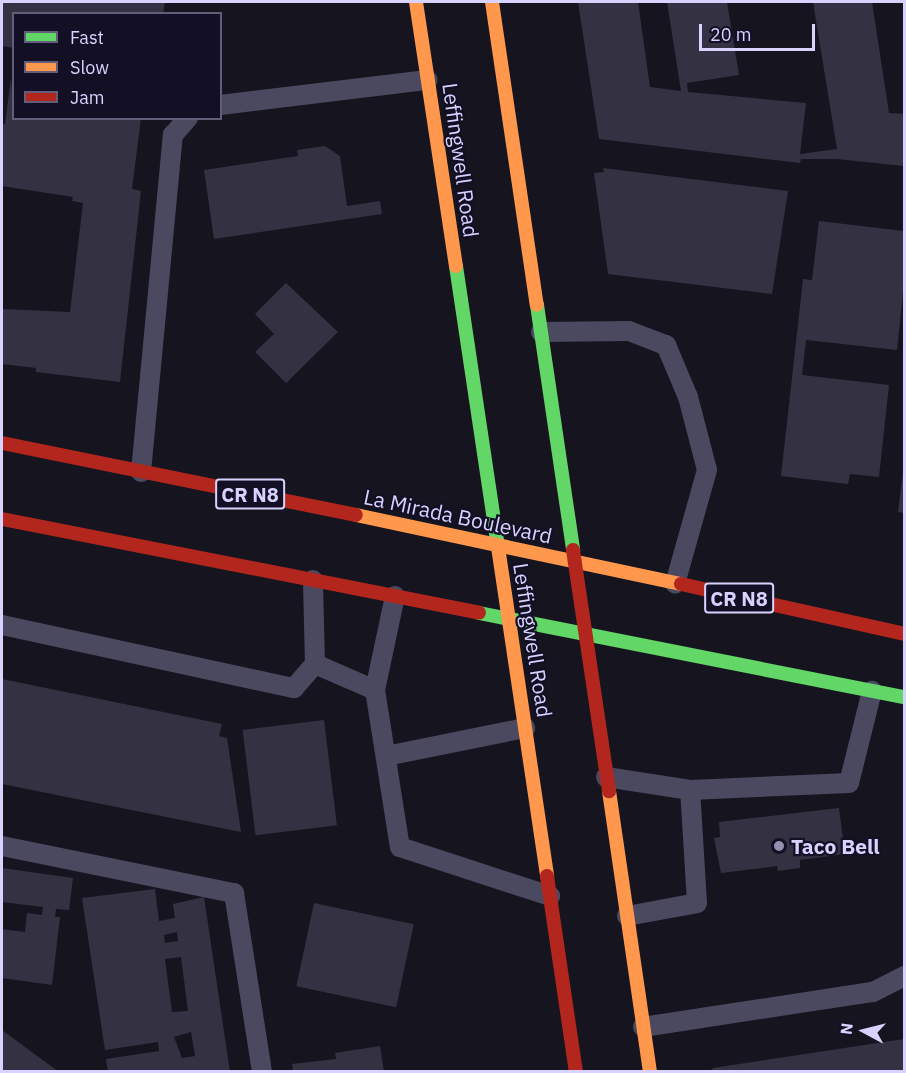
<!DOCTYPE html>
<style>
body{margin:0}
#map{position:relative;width:906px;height:1073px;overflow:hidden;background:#16141f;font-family:"IBM Plex Sans",sans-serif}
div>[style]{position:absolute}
.building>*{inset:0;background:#343242;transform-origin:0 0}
.lane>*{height:20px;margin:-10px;padding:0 10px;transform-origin:10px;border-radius:10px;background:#4a4960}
.fast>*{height:14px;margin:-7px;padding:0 7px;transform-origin:7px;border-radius:7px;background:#63d668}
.slow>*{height:14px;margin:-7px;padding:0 7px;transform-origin:7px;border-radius:7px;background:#ff974d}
.jam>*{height:14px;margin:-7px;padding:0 7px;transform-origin:7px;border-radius:7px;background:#b3261e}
.dots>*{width:16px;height:16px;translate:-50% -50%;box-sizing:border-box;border:3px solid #130f24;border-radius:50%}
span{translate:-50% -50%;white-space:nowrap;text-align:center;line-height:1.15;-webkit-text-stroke:4.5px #130f24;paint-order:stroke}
.shield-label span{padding:2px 4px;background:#130f24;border:2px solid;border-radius:4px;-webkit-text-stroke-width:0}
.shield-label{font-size:20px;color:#d8d3fe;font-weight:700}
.street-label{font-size:21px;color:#d8d3fe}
.poi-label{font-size:21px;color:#d8d3fe;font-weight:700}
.left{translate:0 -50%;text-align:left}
.frame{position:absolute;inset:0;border:3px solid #d8d3fe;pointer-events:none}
.legend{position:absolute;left:12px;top:12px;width:210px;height:108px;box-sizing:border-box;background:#130f24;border:2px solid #625d7b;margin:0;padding:8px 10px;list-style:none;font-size:18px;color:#d8d3fe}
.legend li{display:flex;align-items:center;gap:12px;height:30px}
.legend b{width:30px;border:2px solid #625d7b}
.north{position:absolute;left:834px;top:1001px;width:60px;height:60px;-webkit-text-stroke:4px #130f24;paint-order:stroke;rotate:277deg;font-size:16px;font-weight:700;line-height:24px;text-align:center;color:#d8d3fe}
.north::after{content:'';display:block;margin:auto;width:21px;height:27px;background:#d8d3fe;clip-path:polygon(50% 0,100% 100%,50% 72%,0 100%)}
.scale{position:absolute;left:699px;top:24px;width:116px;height:27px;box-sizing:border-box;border:3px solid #d8d3fe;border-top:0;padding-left:8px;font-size:18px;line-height:21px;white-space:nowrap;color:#d8d3fe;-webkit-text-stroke:4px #130f24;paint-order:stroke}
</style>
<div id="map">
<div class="building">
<div style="clip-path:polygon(2px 2px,165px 2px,163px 14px,14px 14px,14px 48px,2px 46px)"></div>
<div style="clip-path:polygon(578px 2px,638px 2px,650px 87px,681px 91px,667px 2px,727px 2px,739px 75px,687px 83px,688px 92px,806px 103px,800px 154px,837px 149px,813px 2px,872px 2px,889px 113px,904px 114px,904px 166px,837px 159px,801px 159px,800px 163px,599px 139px)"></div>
<div style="clip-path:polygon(11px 78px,14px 118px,141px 118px,132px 189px,141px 191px,120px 382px,36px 372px,36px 368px,2px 364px,2px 309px,70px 312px,83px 203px,72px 201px,73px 197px,2px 186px,2px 124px,5px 124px)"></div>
<div style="clip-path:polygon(325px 146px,340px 156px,347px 206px,380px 201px,382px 214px,214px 239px,204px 170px,298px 156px,297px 150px)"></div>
<div style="clip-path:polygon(603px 168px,788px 191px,772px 294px,608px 274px,594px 173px,604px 172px)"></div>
<div style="clip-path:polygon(819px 221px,904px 231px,904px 282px,897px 350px,806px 340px,802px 375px,889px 385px,879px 477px,850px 474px,848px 484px,781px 476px,803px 279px,812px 280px)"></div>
<div style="clip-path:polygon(286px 283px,338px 332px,286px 383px,255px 352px,274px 334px,255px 314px)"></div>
<div style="clip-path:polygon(903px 472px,904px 473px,904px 513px,898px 512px)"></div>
<div style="clip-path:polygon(2px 679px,222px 724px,219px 736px,227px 738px,241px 832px,2px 784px)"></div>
<div style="left:324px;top:720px;width:106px;height:82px;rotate:83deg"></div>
<div style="clip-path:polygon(839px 808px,845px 854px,800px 860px,800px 868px,778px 871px,777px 866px,721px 873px,714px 838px,720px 837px,719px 822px)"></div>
<div style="clip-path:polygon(2px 868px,73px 878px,69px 910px,56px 909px,55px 917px,60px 917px,52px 985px,2px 978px,2px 929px,25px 932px,27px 913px,42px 915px,43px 907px,2px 902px)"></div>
<div style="clip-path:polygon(evenodd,155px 889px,159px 921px,175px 918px,173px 904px,204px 897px,230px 1072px,108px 1072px,106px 1059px,159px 1051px,158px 1042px,105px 1050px,82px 898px,155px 889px,177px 932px,178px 941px,165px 943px,164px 935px,177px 932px,155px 889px,181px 957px,188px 1011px,172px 1012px,165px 959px,181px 957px,155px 889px,191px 1032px,195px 1056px,182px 1058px,174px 1037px,191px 1032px)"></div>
<div style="left:314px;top:903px;width:102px;height:85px;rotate:12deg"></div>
<div style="clip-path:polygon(2px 1030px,59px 1072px,2px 1072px)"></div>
<div style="clip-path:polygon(904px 1039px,904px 1072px,710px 1072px,713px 1068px)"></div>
<div style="clip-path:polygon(380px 1046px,384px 1072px,293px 1072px,292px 1064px,336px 1059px,335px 1053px)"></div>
</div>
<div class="lane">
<div style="left:220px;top:105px;width:209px;rotate:-6.9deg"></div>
<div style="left:541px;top:332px;width:88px;rotate:-0.7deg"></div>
<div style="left:629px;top:331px;width:40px;rotate:21deg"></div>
<div style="left:666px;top:345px;width:56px;rotate:67.1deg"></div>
<div style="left:688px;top:397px;width:75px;rotate:75.4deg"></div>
<div style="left:707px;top:470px;width:118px;rotate:105.7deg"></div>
<div style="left:141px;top:472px;width:339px;rotate:-84.6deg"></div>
<div style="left:173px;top:135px;width:23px;rotate:-49deg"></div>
<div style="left:395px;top:596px;width:96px;rotate:102deg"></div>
<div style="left:375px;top:690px;width:159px;rotate:81deg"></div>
<div style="left:400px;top:847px;width:158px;rotate:18.1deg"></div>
<div style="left:2px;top:625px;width:299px;rotate:12.2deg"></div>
<div style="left:294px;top:688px;width:32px;rotate:-49deg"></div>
<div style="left:315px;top:664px;width:84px;rotate:-91.4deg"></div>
<div style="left:315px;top:664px;width:65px;rotate:23.4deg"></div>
<div style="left:386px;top:756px;width:142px;rotate:-11.4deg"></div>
<div style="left:606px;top:777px;width:85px;rotate:8.8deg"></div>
<div style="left:2px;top:846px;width:237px;rotate:11.5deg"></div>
<div style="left:234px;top:893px;width:181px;rotate:81.1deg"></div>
<div style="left:627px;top:916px;width:71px;rotate:-10.5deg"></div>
<div style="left:697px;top:903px;width:113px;rotate:-93.5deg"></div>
<div style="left:690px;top:790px;width:159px;rotate:-2.5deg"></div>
<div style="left:849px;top:783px;width:95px;rotate:-76deg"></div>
<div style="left:643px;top:1027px;width:233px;rotate:-8.7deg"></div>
<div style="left:873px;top:992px;width:35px;rotate:-27deg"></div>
</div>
<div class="fast">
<div style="left:456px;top:266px;width:284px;rotate:81.5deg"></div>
<div style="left:537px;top:305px;width:248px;rotate:81.6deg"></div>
<div style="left:479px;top:613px;width:433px;rotate:11.2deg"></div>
</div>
<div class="slow">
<div style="left:416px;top:2px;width:267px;rotate:81.4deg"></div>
<div style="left:492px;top:2px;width:306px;rotate:81.6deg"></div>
<div style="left:356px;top:515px;width:332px;rotate:12deg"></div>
<div style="left:498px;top:547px;width:333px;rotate:81.5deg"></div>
<div style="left:609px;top:791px;width:284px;rotate:81.7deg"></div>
</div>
<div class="jam">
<div style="left:2px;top:443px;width:361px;rotate:11.5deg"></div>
<div style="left:2px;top:519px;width:486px;rotate:11.1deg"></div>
<div style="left:573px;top:550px;width:244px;rotate:81.5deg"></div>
<div style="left:681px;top:584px;width:229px;rotate:12.6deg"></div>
<div style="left:547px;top:876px;width:198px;rotate:81.6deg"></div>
</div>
<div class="dots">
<div style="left:779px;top:846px;background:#9490b0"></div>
</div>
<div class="shield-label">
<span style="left:250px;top:494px">CR N8</span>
<span style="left:739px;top:598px">CR N8</span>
</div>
<div class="street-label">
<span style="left:461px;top:160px;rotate:82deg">Leffingwell Road</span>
<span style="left:458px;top:516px;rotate:12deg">La Mirada Boulevard</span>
<span style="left:533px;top:640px;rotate:81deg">Leffingwell Road</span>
</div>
<div class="poi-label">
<span class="left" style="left:791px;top:846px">Taco Bell</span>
</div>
<div class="frame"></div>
<ul class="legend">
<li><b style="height:8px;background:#63d668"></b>Fast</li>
<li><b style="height:8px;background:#ff974d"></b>Slow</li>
<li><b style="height:8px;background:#b3261e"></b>Jam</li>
</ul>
<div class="north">N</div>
<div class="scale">20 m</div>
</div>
